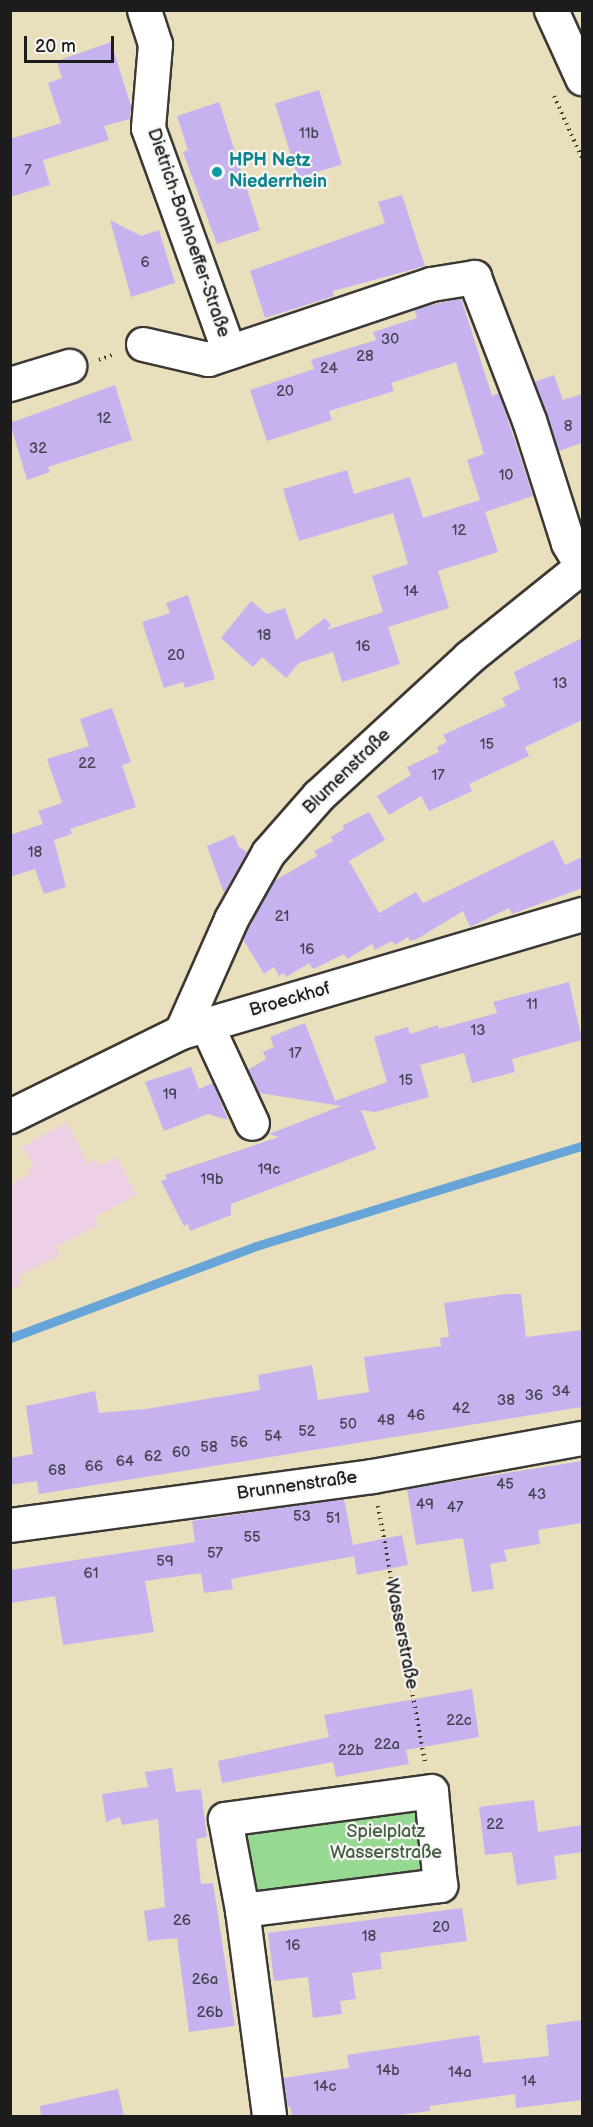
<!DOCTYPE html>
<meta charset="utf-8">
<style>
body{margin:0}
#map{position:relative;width:593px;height:2127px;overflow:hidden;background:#eadfbc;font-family:"Balsamiq Sans",sans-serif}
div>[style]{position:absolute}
.built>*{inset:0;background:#eed0e7}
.green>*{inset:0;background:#95d992;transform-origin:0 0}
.stream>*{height:9px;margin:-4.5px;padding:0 4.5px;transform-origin:4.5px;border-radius:4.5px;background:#67a5d9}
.building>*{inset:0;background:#c7b2f0;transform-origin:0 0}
.path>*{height:4px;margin-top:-2px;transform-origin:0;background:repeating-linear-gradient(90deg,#3b3934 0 1.5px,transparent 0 6px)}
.roads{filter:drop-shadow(2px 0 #3b3934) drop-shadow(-2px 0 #3b3934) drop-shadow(0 2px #3b3934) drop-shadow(0 -2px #3b3934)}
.minor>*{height:33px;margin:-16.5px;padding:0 16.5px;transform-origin:16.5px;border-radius:16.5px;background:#fff}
.dots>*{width:16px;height:16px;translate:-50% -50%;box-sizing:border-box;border:3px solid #f6f6f2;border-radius:50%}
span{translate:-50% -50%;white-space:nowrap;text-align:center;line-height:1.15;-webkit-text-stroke:4.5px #f6f6f2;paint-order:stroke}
.number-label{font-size:15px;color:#474251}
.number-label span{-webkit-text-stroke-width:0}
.culture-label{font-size:18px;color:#0d838f;font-weight:700}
.left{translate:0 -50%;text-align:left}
.street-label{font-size:18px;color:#1c1c1c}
.park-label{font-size:18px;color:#465e45}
.frame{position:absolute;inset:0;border:12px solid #1c1c1c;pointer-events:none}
.scale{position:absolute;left:24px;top:36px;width:90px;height:27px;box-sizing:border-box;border:3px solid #1c1c1c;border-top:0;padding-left:8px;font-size:18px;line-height:21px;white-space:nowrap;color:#1c1c1c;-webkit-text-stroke:4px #f6f6f2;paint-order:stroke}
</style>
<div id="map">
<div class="built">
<div style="clip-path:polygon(67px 1122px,87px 1163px,96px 1159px,100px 1166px,117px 1157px,136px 1195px,95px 1217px,98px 1225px,56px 1247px,60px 1255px,18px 1276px,22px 1284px,11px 1290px,11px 1184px,31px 1174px,28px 1168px,33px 1165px,24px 1148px,15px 1151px)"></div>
</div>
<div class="green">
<div style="left:421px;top:1802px;width:71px;height:182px;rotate:83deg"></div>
</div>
<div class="stream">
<div style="left:10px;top:1338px;width:263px;rotate:-20.5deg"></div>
<div style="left:256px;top:1246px;width:341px;rotate:-17.1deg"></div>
</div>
<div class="building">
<div style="clip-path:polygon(111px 42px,131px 106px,130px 119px,104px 126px,109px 140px,43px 160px,50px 185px,10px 197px,10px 139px,61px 123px,48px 83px,62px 78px,57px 61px)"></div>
<div style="left:319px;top:90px;width:78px;height:46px;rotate:73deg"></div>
<div style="clip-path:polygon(219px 102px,260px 230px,217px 244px,183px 152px,188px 150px,177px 116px)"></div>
<div style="clip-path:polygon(402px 195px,425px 266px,333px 291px,334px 296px,265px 318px,250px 271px,385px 223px,378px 202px)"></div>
<div style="clip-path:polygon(110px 220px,141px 236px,159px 230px,175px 283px,131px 297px)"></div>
<div style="clip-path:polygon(461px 298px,492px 396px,499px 393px,533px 496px,485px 512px,498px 552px,438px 571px,449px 608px,388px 627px,400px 664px,342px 682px,333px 652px,299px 663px,286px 678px,262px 657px,253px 667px,221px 638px,251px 601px,267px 614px,285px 608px,296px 640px,325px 618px,331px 625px,327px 630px,383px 612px,372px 576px,408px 564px,393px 513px,299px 541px,283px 489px,347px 470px,354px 494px,410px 477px,423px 518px,480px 500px,467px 460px,484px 454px,456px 362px,391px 383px,394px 391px,329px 411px,332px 420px,267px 441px,250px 390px,314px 369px,311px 360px,376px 340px,373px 332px,417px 318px,414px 309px)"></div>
<div style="clip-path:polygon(554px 375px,563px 400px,582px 394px,582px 443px,559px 451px,534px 382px)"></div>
<div style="clip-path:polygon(115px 385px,132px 440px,48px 467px,50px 472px,27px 480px,10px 423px)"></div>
<div style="clip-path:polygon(188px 595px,215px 679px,185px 688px,183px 682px,164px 688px,142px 622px,170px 613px,166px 603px)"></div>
<div style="clip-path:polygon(582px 638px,582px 720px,525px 747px,529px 756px,469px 784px,472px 791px,429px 811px,421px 796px,389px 815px,377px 796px,411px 775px,407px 767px,439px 752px,437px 747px,447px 742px,443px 735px,506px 706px,502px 698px,520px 689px,514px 672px)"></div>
<div style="clip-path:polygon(112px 708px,131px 762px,122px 765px,136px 807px,70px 829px,72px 834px,54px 840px,66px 887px,44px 894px,35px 869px,10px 877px,10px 835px,43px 824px,38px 811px,62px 803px,47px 759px,89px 746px,80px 719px)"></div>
<div style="clip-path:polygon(369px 812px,385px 840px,349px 861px,379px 913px,416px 892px,423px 903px,553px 840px,565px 865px,582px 857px,582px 888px,512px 914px,509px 908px,470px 927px,463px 911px,417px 939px,410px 941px,408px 937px,395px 945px,392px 941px,375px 950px,372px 944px,347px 959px,344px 954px,313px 969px,309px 963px,286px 977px,284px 973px,279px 976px,274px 967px,264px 974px,243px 939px,274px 881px,317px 856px,314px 851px,333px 841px,331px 837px,344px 829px,342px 826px)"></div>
<div style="clip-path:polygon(234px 835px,239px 847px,247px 852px,224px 893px,207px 846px)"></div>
<div style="clip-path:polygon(569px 982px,582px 1040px,512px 1059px,515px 1072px,472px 1083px,464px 1053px,420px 1065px,429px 1097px,375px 1112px,361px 1110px,376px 1149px,231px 1204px,231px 1215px,190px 1231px,188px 1224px,184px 1226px,161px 1181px,167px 1179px,165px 1175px,279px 1137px,269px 1134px,341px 1106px,259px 1093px,248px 1070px,266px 1059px,263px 1052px,274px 1047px,270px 1037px,305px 1023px,335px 1101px,387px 1082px,374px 1037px,408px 1027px,410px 1034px,438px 1025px,439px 1029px,497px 1013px,493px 1002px)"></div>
<div style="clip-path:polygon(191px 1067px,199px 1089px,213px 1083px,228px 1120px,208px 1114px,164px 1131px,145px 1082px)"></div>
<div style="clip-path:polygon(506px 1294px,521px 1294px,526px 1337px,582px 1330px,582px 1407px,39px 1494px,37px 1481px,10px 1485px,10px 1458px,33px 1454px,26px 1406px,95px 1391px,99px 1413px,146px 1409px,260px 1390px,258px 1375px,312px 1365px,318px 1400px,369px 1392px,364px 1357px,441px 1346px,440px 1338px,449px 1337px,444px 1303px)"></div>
<div style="clip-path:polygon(582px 1461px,582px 1523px,538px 1530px,540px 1544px,504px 1550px,507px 1561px,490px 1564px,494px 1589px,472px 1592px,463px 1538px,416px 1545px,407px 1489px)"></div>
<div style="clip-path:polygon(344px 1499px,353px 1545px,402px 1535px,408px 1565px,357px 1575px,354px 1556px,231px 1579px,233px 1589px,204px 1593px,201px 1573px,145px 1581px,154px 1632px,63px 1645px,55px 1596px,10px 1603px,10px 1570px,195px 1542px,192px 1521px)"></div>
<div style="clip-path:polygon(472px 1689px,479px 1737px,406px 1750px,409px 1764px,336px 1777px,333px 1762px,222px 1783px,218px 1761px,329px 1737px,324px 1715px)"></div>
<div style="clip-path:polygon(172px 1768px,176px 1792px,201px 1789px,207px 1837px,196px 1839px,201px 1884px,213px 1883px,235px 2026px,189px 2032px,177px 1938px,148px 1941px,144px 1911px,165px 1907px,158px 1819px,122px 1825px,120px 1817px,106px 1822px,102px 1794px,148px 1787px,145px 1772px)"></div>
<div style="clip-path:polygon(534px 1800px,538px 1832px,582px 1825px,582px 1852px,554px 1856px,557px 1879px,517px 1885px,512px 1852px,485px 1855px,479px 1807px)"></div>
<div style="clip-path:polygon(462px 1908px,467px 1941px,380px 1953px,382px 1969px,352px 1973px,356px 1999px,340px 2001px,342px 2014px,313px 2018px,308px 1977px,274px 1981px,268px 1933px)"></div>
<div style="clip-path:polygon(582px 2020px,582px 2100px,516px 2108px,515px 2094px,430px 2106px,430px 2111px,389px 2116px,292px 2116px,290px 2106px,287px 2107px,283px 2078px,349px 2068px,347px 2055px,479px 2035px,483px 2063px,549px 2056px,546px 2025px)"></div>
<div style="clip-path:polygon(118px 2089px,124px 2116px,41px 2116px,40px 2106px)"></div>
</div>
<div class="path">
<div style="left:554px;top:96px;width:68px;rotate:65.7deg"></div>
<div style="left:99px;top:360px;width:17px;rotate:-21deg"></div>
<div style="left:378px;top:1506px;width:260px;rotate:79.6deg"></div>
</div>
<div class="roads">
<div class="minor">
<div style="left:144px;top:10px;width:36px;rotate:72deg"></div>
<div style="left:155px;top:44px;width:84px;rotate:94.8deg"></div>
<div style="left:148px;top:128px;width:238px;rotate:70.1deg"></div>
<div style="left:551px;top:10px;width:75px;rotate:65.5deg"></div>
<div style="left:143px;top:344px;width:67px;rotate:13deg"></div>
<div style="left:208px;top:359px;width:235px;rotate:-18.6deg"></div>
<div style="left:431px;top:284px;width:44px;rotate:-9.2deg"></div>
<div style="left:474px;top:277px;width:153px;rotate:69deg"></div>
<div style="left:529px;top:420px;width:129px;rotate:72.4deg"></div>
<div style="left:568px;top:543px;width:27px;rotate:59deg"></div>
<div style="left:10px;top:384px;width:62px;rotate:-17deg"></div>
<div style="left:206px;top:1024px;width:109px;rotate:65.1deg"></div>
<div style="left:181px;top:1032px;width:124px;rotate:-66.1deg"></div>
<div style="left:231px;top:919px;width:76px;rotate:-60.7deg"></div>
<div style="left:268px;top:853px;width:76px;rotate:-48.7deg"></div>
<div style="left:318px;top:796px;width:205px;rotate:-42.6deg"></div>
<div style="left:469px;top:657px;width:145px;rotate:-38.8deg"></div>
<div style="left:10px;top:1116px;width:191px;rotate:-26.2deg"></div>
<div style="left:181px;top:1032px;width:418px;rotate:-16.4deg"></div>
<div style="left:10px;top:1525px;width:365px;rotate:-7.7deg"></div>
<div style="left:372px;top:1476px;width:213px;rotate:-10.3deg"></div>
<div style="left:242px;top:1910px;width:200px;rotate:-7.2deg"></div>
<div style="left:440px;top:1885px;width:94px;rotate:-95.5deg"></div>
<div style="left:431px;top:1791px;width:208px;rotate:172.3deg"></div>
<div style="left:225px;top:1819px;width:93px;rotate:79.4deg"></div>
<div style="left:242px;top:1910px;width:208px;rotate:82.5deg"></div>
</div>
</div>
<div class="dots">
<div style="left:217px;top:172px;background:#0f9aa8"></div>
</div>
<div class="number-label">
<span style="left:309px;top:134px">11b</span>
<span style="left:28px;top:171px">7</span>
<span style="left:145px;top:263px">6</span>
<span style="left:390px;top:340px">30</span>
<span style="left:365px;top:357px">28</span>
<span style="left:329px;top:369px">24</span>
<span style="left:285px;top:392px">20</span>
<span style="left:104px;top:419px">12</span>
<span style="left:568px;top:427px">8</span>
<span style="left:38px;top:449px">32</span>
<span style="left:506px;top:476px">10</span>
<span style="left:459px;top:531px">12</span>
<span style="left:411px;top:592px">14</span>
<span style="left:264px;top:636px">18</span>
<span style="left:363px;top:647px">16</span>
<span style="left:176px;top:656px">20</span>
<span style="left:560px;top:684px">13</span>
<span style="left:487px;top:745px">15</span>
<span style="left:87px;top:764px">22</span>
<span style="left:438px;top:776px">17</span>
<span style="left:35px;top:853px">18</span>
<span style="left:282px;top:917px">21</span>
<span style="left:307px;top:950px">16</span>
<span style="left:532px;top:1005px">11</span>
<span style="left:478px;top:1031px">13</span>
<span style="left:295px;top:1054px">17</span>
<span style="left:406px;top:1081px">15</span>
<span style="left:170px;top:1095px">19</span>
<span style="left:269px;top:1170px">19c</span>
<span style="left:212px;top:1180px">19b</span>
<span style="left:561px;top:1392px">34</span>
<span style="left:534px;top:1396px">36</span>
<span style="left:506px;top:1401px">38</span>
<span style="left:461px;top:1409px">42</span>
<span style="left:416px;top:1416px">46</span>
<span style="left:386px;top:1421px">48</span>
<span style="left:348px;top:1425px">50</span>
<span style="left:307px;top:1432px">52</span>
<span style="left:273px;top:1437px">54</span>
<span style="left:239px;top:1443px">56</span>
<span style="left:209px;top:1448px">58</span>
<span style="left:181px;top:1453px">60</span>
<span style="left:153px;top:1457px">62</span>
<span style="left:125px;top:1462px">64</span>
<span style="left:94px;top:1467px">66</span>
<span style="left:57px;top:1471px">68</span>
<span style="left:505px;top:1485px">45</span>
<span style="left:537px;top:1495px">43</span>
<span style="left:425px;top:1505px">49</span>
<span style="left:455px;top:1508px">47</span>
<span style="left:302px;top:1517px">53</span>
<span style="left:333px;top:1519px">51</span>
<span style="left:252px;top:1538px">55</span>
<span style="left:215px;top:1554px">57</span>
<span style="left:165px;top:1562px">59</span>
<span style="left:91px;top:1574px">61</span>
<span style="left:459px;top:1721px">22c</span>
<span style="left:387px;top:1745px">22a</span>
<span style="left:351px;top:1751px">22b</span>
<span style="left:495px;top:1825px">22</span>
<span style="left:182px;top:1921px">26</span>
<span style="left:441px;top:1928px">20</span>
<span style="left:369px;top:1937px">18</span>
<span style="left:293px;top:1946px">16</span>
<span style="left:205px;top:1980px">26a</span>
<span style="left:210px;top:2013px">26b</span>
<span style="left:388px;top:2071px">14b</span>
<span style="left:460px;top:2073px">14a</span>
<span style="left:529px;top:2082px">14</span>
<span style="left:325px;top:2087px">14c</span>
</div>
<div class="culture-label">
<span class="left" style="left:229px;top:172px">HPH Netz<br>Niederrhein</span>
</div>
<div class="street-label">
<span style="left:188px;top:233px;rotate:71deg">Dietrich-Bonhoeffer-Straße</span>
<span style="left:347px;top:772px;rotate:-44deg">Blumenstraße</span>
<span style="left:290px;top:1000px;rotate:-16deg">Broeckhof</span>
<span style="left:297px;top:1486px;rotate:-8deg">Brunnenstraße</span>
<span style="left:401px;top:1634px;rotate:79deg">Wasserstraße</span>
</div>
<div class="park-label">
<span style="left:386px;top:1843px">Spielplatz<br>Wasserstraße</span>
</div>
<div class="frame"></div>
<div class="scale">20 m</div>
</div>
